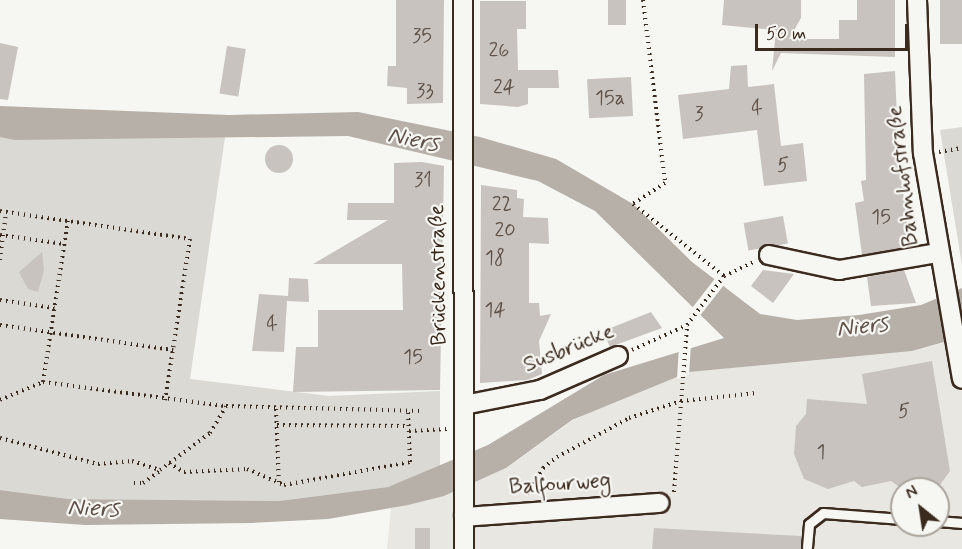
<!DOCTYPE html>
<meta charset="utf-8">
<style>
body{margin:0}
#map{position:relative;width:962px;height:549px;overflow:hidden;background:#f6f6f2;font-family:Mynerve,sans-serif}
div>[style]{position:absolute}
.built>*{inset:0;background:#e8e7e2}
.green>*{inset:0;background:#dad9d3}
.water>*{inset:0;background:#b6b0a9}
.pier>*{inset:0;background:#f6f6f2;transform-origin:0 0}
.building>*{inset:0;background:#c8c3be;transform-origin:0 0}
.round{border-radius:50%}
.path>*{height:4px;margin-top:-2px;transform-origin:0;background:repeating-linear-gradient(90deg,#3b2a1e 0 1.5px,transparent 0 6px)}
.roads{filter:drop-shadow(2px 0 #3b2a1e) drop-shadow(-2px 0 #3b2a1e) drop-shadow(0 2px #3b2a1e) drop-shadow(0 -2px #3b2a1e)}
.lane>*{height:9px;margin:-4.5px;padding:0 4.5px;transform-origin:4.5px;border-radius:4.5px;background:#f6f6f2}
.street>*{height:18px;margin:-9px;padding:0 9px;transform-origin:9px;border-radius:9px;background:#f6f6f2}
span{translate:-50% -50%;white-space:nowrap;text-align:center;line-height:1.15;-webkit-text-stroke:4.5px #f6f6f2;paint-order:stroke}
.number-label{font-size:20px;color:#5e5046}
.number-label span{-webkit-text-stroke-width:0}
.street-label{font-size:22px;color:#3b2a1e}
.water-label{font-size:24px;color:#605248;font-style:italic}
.north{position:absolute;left:890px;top:477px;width:60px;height:60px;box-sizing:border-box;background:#f6f6f2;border:2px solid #aba49d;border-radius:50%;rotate:330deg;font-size:16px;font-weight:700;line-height:24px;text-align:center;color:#3b2a1e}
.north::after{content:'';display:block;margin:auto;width:21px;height:27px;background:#3b2a1e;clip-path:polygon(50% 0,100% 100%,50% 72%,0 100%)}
.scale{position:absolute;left:755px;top:24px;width:153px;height:27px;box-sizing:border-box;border:3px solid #3b2a1e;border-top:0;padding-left:8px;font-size:18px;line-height:21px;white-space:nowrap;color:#3b2a1e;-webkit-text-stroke:4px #f6f6f2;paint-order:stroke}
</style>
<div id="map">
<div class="built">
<div style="clip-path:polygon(evenodd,955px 340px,962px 379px,962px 549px,387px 549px,391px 508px,444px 496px,506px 468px,572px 421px,622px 396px,689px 372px,912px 351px,955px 340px,902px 489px,938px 489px,938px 525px,902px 525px,902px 489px)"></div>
</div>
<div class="green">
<div style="clip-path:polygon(962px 127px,962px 265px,940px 130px)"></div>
<div style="clip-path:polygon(0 137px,225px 137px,190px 379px,329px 396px,440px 391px,440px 468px,388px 487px,279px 501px,69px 499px,0 490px)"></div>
</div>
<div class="water">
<div style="clip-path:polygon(0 106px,229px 115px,358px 112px,480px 137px,556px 159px,633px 204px,692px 262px,760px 314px,797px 320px,859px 315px,921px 305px,962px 288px,962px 337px,912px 351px,689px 372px,572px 420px,506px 468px,444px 496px,408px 505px,328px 519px,251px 523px,85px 525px,0 519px,0 490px,69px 499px,279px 501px,388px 487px,488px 445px,604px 375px,724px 338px,595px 211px,538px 181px,348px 136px,15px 140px,0 137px)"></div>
</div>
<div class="pier">
<div style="left:717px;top:276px;width:11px;height:44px;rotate:38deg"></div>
<div style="clip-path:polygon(691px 344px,689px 375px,677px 379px,679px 346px)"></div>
</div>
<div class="building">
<div style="clip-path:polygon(396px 0,444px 0,443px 103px,407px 104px,407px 88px,387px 86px,388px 66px,396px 66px)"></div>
<div style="left:608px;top:0;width:18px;height:25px"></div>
<div style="clip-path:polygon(724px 0,801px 0,801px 18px,789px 39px,839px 39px,839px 20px,857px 20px,857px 0,895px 0,895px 57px,781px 53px,772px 71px,776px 30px,722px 25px)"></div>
<div style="left:940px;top:0;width:22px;height:44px"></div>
<div style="clip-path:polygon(480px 1px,526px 1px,526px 29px,517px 29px,518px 70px,558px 70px,559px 88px,528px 88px,528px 104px,518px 107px,480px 104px)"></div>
<div style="clip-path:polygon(0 43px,18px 47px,8px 100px,0 99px)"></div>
<div style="left:227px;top:46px;width:19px;height:48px;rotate:9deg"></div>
<div style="clip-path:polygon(747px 65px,748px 87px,774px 84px,781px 146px,803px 143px,807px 181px,764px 186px,757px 130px,683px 139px,678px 95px,729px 89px,731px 66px)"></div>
<div style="clip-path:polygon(895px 71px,899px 165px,911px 246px,862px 255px,855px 203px,864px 201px,861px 181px,866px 180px,864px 74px)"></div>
<div style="left:631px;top:77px;width:39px;height:44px;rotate:87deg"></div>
<div class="round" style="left:265px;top:145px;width:28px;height:28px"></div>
<div style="clip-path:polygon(422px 162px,444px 166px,440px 390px,293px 392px,296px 347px,318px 347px,318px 310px,403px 310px,402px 264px,313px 264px,388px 220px,347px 220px,348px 203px,394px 203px,394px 163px)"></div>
<div style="clip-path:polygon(481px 185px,517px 190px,517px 198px,524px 199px,523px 217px,548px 218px,549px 244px,529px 243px,529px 303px,539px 303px,540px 316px,551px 314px,539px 341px,542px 374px,527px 380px,480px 383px)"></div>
<div style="left:783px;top:216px;width:28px;height:40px;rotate:80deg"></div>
<div style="clip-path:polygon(42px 252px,44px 270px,38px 292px,28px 289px,19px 272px)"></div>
<div style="clip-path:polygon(763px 270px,794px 274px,773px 303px,751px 286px)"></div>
<div style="clip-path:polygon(904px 270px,916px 303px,871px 306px,867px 277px)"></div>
<div style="clip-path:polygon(289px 278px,308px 279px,309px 302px,287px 301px,284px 352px,252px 351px,259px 294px,288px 296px)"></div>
<div style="clip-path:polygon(651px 312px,662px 328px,610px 347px,603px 331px)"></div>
<div style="clip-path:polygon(932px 361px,950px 471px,940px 485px,902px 489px,891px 481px,862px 487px,854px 481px,828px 489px,804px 479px,794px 454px,796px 426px,806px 414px,807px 399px,867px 404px,862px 374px)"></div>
<div style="left:415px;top:528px;width:15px;height:21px"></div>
<div style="clip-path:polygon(654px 528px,801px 536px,801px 549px,652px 549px)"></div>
</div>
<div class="path">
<div style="left:643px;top:0;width:184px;rotate:83.1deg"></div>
<div style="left:665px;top:183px;width:38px;rotate:147deg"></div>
<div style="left:633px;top:204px;width:116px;rotate:38.4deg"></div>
<div style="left:939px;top:152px;width:23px;rotate:-10deg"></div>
<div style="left:0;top:211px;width:192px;rotate:8.4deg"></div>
<div style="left:190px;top:239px;width:163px;rotate:98.8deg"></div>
<div style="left:0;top:235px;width:65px;rotate:8deg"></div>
<div style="left:0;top:260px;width:48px;rotate:-82.9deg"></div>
<div style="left:0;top:300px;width:55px;rotate:8.4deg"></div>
<div style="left:0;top:325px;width:175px;rotate:8.2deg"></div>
<div style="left:632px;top:350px;width:60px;rotate:-24.4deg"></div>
<div style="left:687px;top:325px;width:61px;rotate:-52.9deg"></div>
<div style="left:724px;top:276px;width:33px;rotate:-25deg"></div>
<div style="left:43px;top:382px;width:163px;rotate:-81.2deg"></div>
<div style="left:0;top:400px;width:47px;rotate:-22.7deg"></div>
<div style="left:43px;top:382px;width:185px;rotate:7.5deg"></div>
<div style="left:226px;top:406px;width:195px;rotate:1.5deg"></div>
<div style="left:276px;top:409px;width:75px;rotate:87.7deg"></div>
<div style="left:277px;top:425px;width:131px;rotate:0.4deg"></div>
<div style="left:409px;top:431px;width:38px;rotate:-3deg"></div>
<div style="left:0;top:438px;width:101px;rotate:14.9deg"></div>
<div style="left:98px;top:464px;width:34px;rotate:-5deg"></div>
<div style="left:132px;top:461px;width:29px;rotate:18deg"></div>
<div style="left:160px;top:470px;width:62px;rotate:-36.5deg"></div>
<div style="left:210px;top:433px;width:31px;rotate:-59deg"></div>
<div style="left:169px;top:463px;width:17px;rotate:31deg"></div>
<div style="left:184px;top:472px;width:63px;rotate:-2.7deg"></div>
<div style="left:247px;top:469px;width:40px;rotate:23.4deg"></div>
<div style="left:284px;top:485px;width:128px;rotate:-10.3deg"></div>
<div style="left:410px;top:462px;width:50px;rotate:-92.3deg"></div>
<div style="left:134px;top:483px;width:9px"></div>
<div style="left:143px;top:483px;width:21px;rotate:-35deg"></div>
<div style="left:674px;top:492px;width:168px;rotate:-85.5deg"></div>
<div style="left:527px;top:494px;width:31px;rotate:-58deg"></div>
<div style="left:543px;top:468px;width:18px;rotate:-38deg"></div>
<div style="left:557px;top:457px;width:82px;rotate:-28.4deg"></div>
<div style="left:629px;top:418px;width:55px;rotate:-18.1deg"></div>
<div style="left:681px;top:401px;width:77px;rotate:-5.9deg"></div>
</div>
<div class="roads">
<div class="lane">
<div style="left:938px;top:521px;width:24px;rotate:5deg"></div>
<div style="left:807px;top:547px;width:23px;rotate:-85deg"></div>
<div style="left:809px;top:524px;width:18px;rotate:-38deg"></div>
<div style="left:823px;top:513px;width:79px;rotate:4.3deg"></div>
</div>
<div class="street">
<div style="left:463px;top:0;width:549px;rotate:89.9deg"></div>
<div style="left:917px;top:0;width:153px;rotate:87.8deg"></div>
<div style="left:923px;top:153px;width:229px;rotate:80.2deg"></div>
<div style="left:769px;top:255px;width:72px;rotate:12.1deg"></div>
<div style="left:839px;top:270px;width:99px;rotate:-9.8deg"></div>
<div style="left:464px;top:405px;width:77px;rotate:-11.2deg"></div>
<div style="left:540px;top:390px;width:85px;rotate:-23.6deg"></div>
<div style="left:464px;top:517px;width:196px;rotate:-4.1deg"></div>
</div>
</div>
<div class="number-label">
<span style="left:422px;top:36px">35</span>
<span style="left:499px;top:50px">26</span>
<span style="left:504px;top:87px">24</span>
<span style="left:425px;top:91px">33</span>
<span style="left:610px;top:98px">15a</span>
<span style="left:757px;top:108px">4</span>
<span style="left:699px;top:114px">3</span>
<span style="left:783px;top:165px">5</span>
<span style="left:423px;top:180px">31</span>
<span style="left:502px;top:204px">22</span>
<span style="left:881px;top:217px">15</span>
<span style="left:505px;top:230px">20</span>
<span style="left:495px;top:258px">18</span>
<span style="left:495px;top:310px">14</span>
<span style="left:272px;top:324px">4</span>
<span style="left:413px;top:357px">15</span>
<span style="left:904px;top:411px">5</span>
<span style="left:821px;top:452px">1</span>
</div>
<div class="street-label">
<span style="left:904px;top:176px;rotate:-97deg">Bahnhofstraße</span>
<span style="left:439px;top:275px;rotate:-91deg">Brückenstraße</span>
<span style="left:569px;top:349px;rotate:-22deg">Susbrücke</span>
<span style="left:560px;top:485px;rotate:-4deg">Balfourweg</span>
</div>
<div class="water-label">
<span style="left:413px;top:140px;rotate:11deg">Niers</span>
<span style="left:862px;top:327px;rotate:-7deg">Niers</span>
<span style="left:93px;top:509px;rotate:2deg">Niers</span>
</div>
<div class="north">N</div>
<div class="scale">50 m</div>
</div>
